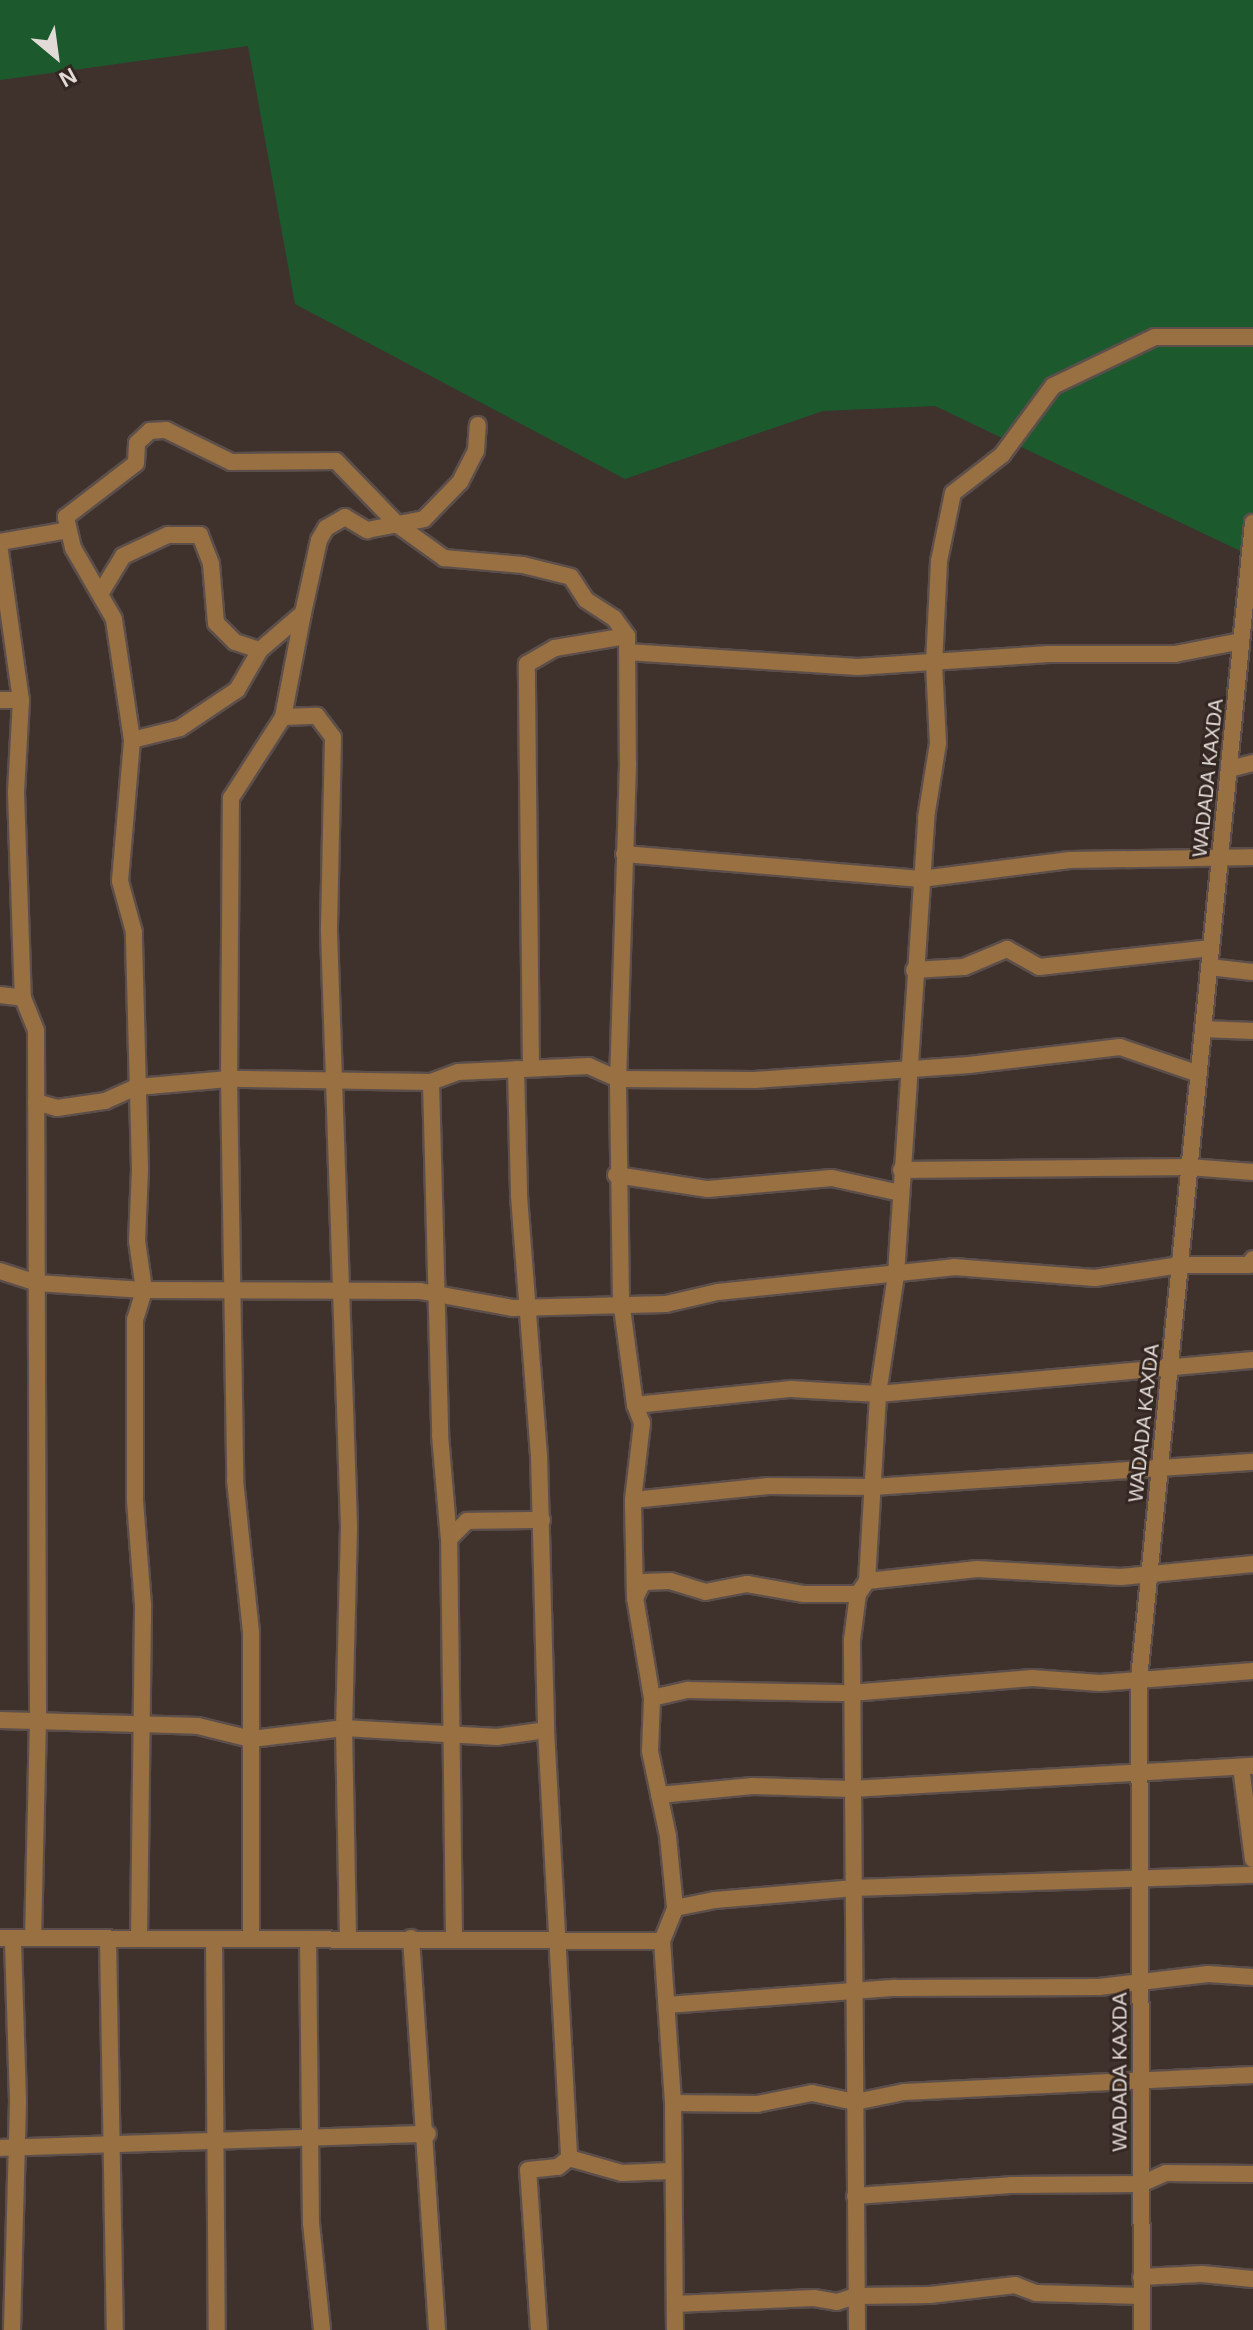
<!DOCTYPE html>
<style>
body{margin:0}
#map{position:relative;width:1253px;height:2330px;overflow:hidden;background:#3f312c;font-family:Helvetica,sans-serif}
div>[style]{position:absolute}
.green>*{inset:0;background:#1c5a2e}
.roads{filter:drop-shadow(2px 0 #5c4f4b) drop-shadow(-2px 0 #5c4f4b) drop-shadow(0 2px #5c4f4b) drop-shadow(0 -2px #5c4f4b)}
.minor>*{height:16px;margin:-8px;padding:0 8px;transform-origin:8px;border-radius:8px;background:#997042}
span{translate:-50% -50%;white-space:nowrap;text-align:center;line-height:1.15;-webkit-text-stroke:6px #342722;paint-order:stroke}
.street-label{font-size:20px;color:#e2dad6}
.north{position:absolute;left:16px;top:16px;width:80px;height:80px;-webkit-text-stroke:6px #342722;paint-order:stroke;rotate:151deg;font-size:22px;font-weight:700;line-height:32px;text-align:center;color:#e2dad6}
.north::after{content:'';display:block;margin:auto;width:28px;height:36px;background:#e2dad6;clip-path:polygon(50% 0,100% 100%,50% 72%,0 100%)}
</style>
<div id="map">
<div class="green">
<div style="clip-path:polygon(0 0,1253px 0,1253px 557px,935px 406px,823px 411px,625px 479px,295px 304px,248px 46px,0 80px)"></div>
</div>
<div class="roads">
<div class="minor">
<div style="left:0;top:542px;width:69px;rotate:-10deg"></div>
<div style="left:0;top:551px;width:150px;rotate:82deg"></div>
<div style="left:21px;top:700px;width:92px;rotate:93.1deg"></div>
<div style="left:16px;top:792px;width:206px;rotate:88.1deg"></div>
<div style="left:100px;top:594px;width:44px;rotate:-58.8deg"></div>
<div style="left:123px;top:556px;width:50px;rotate:-25deg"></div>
<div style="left:168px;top:535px;width:32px"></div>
<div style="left:200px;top:535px;width:31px;rotate:69deg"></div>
<div style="left:211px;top:564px;width:59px;rotate:85.2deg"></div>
<div style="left:216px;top:623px;width:27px;rotate:45deg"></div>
<div style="left:235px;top:642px;width:26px;rotate:18deg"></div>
<div style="left:627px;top:652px;width:231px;rotate:3.7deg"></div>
<div style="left:858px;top:667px;width:191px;rotate:-3.9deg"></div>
<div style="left:1049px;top:654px;width:126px"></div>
<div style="left:1175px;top:654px;width:67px;rotate:-11.1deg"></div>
<div style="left:0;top:700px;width:21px"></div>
<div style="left:283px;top:717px;width:34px;rotate:-2deg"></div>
<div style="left:317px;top:716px;width:26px;rotate:53deg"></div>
<div style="left:333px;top:737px;width:195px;rotate:91.2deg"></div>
<div style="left:329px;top:932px;width:595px;rotate:88.07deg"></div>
<div style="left:349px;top:1527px;width:201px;rotate:91.4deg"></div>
<div style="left:344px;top:1728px;width:210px;rotate:88.9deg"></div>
<div style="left:132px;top:740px;width:49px;rotate:-14deg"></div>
<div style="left:180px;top:728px;width:69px;rotate:-33.7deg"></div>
<div style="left:237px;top:690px;width:46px;rotate:-60.1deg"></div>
<div style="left:260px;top:650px;width:57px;rotate:-40.7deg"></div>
<div style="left:303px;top:613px;width:75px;rotate:-77.6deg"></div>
<div style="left:319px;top:540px;width:14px;rotate:-60deg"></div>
<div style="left:326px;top:528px;width:22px;rotate:-30deg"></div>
<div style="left:345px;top:517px;width:26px;rotate:31deg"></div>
<div style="left:367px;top:530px;width:58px;rotate:-10.9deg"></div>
<div style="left:424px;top:519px;width:52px;rotate:-45.8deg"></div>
<div style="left:460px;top:482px;width:35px;rotate:-63deg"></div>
<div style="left:476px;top:451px;width:26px;rotate:-86deg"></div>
<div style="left:1229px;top:769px;width:25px;rotate:-14deg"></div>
<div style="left:624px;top:854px;width:298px;rotate:4.8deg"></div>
<div style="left:921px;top:879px;width:150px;rotate:-7.3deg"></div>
<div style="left:1070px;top:860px;width:183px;rotate:-0.9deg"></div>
<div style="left:1209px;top:967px;width:44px;rotate:6.5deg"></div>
<div style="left:914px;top:970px;width:50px;rotate:-3.4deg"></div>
<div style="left:964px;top:967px;width:47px;rotate:-22.7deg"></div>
<div style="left:1007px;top:949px;width:37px;rotate:29deg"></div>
<div style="left:1039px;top:967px;width:173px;rotate:-6.3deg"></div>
<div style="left:0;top:995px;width:23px;rotate:7deg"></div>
<div style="left:23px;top:998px;width:35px;rotate:68deg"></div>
<div style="left:36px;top:1031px;width:688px;rotate:89.83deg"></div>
<div style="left:38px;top:1719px;width:219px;rotate:91.3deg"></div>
<div style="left:1203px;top:1029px;width:50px;rotate:2.3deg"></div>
<div style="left:531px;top:1068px;width:404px;rotate:-90.6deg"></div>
<div style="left:527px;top:664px;width:32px;rotate:-30deg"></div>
<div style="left:555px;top:648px;width:73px;rotate:-9.5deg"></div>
<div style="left:516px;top:1069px;width:127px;rotate:88.6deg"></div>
<div style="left:519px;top:1196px;width:261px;rotate:85.6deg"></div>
<div style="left:539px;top:1456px;width:274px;rotate:88.5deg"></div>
<div style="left:546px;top:1730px;width:429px;rotate:86.9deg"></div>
<div style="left:431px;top:1082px;width:353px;rotate:88.5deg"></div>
<div style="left:440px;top:1435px;width:104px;rotate:85.1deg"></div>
<div style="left:36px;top:1102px;width:22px;rotate:16deg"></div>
<div style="left:57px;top:1108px;width:49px;rotate:-8.3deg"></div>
<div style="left:105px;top:1101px;width:35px;rotate:-24deg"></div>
<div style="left:137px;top:1087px;width:92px;rotate:-5deg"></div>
<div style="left:229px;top:1079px;width:401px;rotate:89.1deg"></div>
<div style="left:235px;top:1480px;width:154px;rotate:84deg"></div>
<div style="left:251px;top:1633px;width:303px;rotate:90deg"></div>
<div style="left:901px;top:1170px;width:288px;rotate:-0.6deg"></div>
<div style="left:1189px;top:1167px;width:64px;rotate:4.5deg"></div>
<div style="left:616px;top:1175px;width:93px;rotate:8.7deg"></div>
<div style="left:708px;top:1189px;width:124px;rotate:-5.1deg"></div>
<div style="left:832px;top:1178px;width:70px;rotate:12.4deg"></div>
<div style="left:0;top:1271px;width:38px;rotate:18deg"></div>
<div style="left:36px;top:1283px;width:108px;rotate:3.7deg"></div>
<div style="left:144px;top:1290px;width:276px;rotate:0.2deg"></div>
<div style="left:420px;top:1291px;width:95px;rotate:10.4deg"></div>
<div style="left:513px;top:1308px;width:153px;rotate:-1.5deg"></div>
<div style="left:666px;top:1304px;width:53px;rotate:-13deg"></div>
<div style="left:718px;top:1292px;width:237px;rotate:-6deg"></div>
<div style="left:954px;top:1267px;width:141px;rotate:4.5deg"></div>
<div style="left:1095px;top:1278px;width:86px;rotate:-8.7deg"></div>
<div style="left:1180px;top:1265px;width:69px"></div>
<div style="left:1249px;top:1265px;width:7px;rotate:-56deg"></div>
<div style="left:635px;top:1405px;width:106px;rotate:-97.6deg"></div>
<div style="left:621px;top:1300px;width:221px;rotate:-90.8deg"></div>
<div style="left:618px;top:1079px;width:136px;rotate:0.4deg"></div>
<div style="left:754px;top:1080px;width:216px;rotate:-4deg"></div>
<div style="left:969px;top:1065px;width:152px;rotate:-6.8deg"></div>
<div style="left:1120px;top:1047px;width:83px;rotate:18.9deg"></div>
<div style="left:633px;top:1500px;width:136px;rotate:-5.9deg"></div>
<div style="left:768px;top:1486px;width:105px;rotate:0.5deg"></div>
<div style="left:873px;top:1487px;width:381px;rotate:-3.8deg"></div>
<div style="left:867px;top:1581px;width:111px;rotate:-6.2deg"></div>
<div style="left:977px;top:1569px;width:144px;rotate:3.2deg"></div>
<div style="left:1121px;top:1577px;width:133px;rotate:-5.6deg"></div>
<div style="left:635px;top:1598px;width:98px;rotate:-91.2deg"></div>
<div style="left:633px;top:1500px;width:78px;rotate:-83.3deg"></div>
<div style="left:642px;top:1423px;width:19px;rotate:-111deg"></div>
<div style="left:635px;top:1405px;width:157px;rotate:-5.9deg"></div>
<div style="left:791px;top:1389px;width:87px;rotate:3.3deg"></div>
<div style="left:878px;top:1394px;width:377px;rotate:-5.2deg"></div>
<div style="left:652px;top:1698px;width:37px;rotate:-13deg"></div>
<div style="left:688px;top:1690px;width:163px;rotate:1.1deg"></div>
<div style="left:851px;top:1693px;width:182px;rotate:-4.7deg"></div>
<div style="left:1032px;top:1678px;width:68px;rotate:4.2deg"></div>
<div style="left:1100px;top:1683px;width:153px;rotate:-4.5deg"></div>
<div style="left:0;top:1720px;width:198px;rotate:1.7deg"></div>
<div style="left:198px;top:1726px;width:55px;rotate:13.8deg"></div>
<div style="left:251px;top:1739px;width:94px;rotate:-6.7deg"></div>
<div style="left:344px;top:1728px;width:153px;rotate:3.4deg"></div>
<div style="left:497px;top:1737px;width:49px;rotate:-8.1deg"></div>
<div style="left:1241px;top:1767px;width:93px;rotate:82.6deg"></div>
<div style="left:659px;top:1795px;width:94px;rotate:-5.5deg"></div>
<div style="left:753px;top:1786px;width:99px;rotate:1.7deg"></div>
<div style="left:852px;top:1789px;width:402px;rotate:-3.3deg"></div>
<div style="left:675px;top:1908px;width:72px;rotate:-95.6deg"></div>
<div style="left:668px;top:1836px;width:87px;rotate:-102deg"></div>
<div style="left:650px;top:1751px;width:53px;rotate:-87.8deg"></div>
<div style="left:652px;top:1698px;width:101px;rotate:-99.6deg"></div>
<div style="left:635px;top:1598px;width:18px;rotate:-63deg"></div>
<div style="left:643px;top:1582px;width:27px;rotate:-2deg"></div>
<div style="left:670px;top:1581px;width:37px;rotate:17deg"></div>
<div style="left:705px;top:1592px;width:43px;rotate:-10.8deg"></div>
<div style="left:747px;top:1584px;width:58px;rotate:10deg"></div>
<div style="left:804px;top:1594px;width:54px"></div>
<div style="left:0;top:1938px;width:662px;rotate:0.26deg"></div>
<div style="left:662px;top:1941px;width:35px;rotate:-68deg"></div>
<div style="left:675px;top:1908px;width:41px;rotate:-11.3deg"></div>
<div style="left:715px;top:1900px;width:140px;rotate:-4.9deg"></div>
<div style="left:854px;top:1888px;width:399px;rotate:-1.9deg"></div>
<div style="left:411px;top:1938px;width:393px;rotate:86.2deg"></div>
<div style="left:454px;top:1938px;width:399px;rotate:-90.7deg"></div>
<div style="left:449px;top:1539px;width:25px;rotate:-45deg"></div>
<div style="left:467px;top:1521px;width:75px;rotate:-0.8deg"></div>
<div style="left:108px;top:1939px;width:391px;rotate:89deg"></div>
<div style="left:139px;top:1939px;width:334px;rotate:-89.3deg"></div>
<div style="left:143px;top:1605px;width:105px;rotate:-94.4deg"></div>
<div style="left:135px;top:1500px;width:180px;rotate:-90deg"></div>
<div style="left:135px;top:1320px;width:31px;rotate:-73deg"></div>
<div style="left:144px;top:1290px;width:49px;rotate:-98.1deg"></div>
<div style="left:137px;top:1241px;width:72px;rotate:-87.6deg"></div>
<div style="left:140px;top:1169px;width:237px;rotate:-91.5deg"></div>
<div style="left:134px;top:932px;width:53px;rotate:-105.4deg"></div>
<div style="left:120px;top:881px;width:142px;rotate:-85.1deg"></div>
<div style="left:132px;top:740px;width:122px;rotate:-98.5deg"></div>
<div style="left:114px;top:619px;width:82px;rotate:-120deg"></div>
<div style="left:73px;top:548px;width:32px;rotate:-103deg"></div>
<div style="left:66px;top:517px;width:88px;rotate:-37.6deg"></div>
<div style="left:136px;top:463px;width:20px;rotate:-87deg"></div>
<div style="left:137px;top:443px;width:18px;rotate:-43deg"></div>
<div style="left:150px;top:431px;width:16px;rotate:-4deg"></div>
<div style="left:166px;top:430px;width:72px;rotate:26.2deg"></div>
<div style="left:231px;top:462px;width:105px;rotate:-0.5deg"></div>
<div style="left:336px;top:461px;width:89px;rotate:45.9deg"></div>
<div style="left:398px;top:525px;width:57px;rotate:35.7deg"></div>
<div style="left:444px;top:558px;width:79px;rotate:5.1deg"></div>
<div style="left:523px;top:565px;width:49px;rotate:14deg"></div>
<div style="left:571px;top:577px;width:27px;rotate:57deg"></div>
<div style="left:586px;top:600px;width:33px;rotate:33deg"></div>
<div style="left:614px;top:618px;width:22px;rotate:54deg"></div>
<div style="left:627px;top:636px;width:128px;rotate:89.6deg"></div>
<div style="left:628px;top:764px;width:315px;rotate:91.8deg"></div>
<div style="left:618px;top:1079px;width:32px;rotate:-156deg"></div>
<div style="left:589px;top:1066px;width:131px;rotate:177.4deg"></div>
<div style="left:458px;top:1072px;width:29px;rotate:160deg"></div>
<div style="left:431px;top:1082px;width:202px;rotate:-179.1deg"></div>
<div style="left:229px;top:1079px;width:281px;rotate:-89.6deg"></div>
<div style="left:231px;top:798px;width:96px;rotate:-57.3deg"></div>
<div style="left:283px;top:717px;width:106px;rotate:-79.1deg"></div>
<div style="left:214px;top:1939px;width:391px;rotate:89.6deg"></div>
<div style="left:308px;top:1939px;width:284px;rotate:89.4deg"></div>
<div style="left:311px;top:2223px;width:108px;rotate:84.1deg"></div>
<div style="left:662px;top:1941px;width:162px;rotate:86.1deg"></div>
<div style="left:673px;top:2103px;width:227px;rotate:89.5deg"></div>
<div style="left:667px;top:2005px;width:229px;rotate:-4.3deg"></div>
<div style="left:895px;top:1988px;width:204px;rotate:-0.3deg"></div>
<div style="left:1099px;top:1987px;width:110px;rotate:-6.8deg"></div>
<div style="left:1208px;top:1974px;width:45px;rotate:3.8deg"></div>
<div style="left:673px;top:2103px;width:84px;rotate:0.7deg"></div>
<div style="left:757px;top:2104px;width:56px;rotate:-11.3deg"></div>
<div style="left:812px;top:2093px;width:44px;rotate:11.8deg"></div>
<div style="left:855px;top:2102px;width:50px;rotate:-11.5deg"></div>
<div style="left:904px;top:2092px;width:349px;rotate:-2.8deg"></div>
<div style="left:0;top:2148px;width:428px;rotate:-1.9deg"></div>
<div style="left:855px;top:2196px;width:156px;rotate:-4deg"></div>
<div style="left:1011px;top:2185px;width:130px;rotate:-0.4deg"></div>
<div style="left:1141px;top:2184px;width:27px;rotate:-24deg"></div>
<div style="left:1166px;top:2173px;width:87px;rotate:0.7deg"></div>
<div style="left:1141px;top:2277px;width:61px;rotate:-2.8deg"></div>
<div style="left:1202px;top:2274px;width:51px;rotate:5.6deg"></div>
<div style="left:675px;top:2304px;width:139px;rotate:-2.5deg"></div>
<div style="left:814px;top:2298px;width:23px;rotate:10deg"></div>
<div style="left:837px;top:2302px;width:20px;rotate:-18deg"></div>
<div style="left:856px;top:2296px;width:74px;rotate:-0.8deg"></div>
<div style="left:930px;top:2295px;width:86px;rotate:-6.7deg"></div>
<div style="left:1015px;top:2285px;width:22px;rotate:21deg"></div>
<div style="left:1036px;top:2293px;width:105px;rotate:1.6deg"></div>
<div style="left:12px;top:2330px;width:229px;rotate:-88.5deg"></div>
<div style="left:18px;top:2101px;width:163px;rotate:-91.8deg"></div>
<div style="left:539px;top:2330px;width:160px;rotate:-93.9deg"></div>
<div style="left:528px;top:2170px;width:30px;rotate:-6deg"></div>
<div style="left:558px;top:2167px;width:14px;rotate:-39deg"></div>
<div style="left:569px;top:2158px;width:55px;rotate:15.8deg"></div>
<div style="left:622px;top:2173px;width:48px;rotate:-2.4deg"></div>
<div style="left:857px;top:2330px;width:690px;rotate:-90.42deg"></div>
<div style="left:852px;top:1640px;width:46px;rotate:-82.6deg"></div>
<div style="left:858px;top:1594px;width:16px;rotate:-55deg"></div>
<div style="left:867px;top:1581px;width:187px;rotate:-86.6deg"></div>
<div style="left:878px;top:1394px;width:120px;rotate:-81.4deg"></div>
<div style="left:896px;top:1275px;width:458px;rotate:-86.2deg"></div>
<div style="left:926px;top:818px;width:76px;rotate:-80.9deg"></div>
<div style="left:938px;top:743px;width:79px;rotate:-92.9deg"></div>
<div style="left:934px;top:664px;width:103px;rotate:-87.2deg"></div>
<div style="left:939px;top:561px;width:69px;rotate:-78.4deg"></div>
<div style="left:953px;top:493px;width:62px;rotate:-37.8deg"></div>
<div style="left:1002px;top:455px;width:86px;rotate:-53.5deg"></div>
<div style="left:1053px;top:386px;width:113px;rotate:-25.7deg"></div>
<div style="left:1155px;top:337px;width:98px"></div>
<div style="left:1142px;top:2330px;width:651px;rotate:-90.26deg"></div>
<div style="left:1139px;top:1679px;width:1162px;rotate:-84.37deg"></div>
</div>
</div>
<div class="street-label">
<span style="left:1208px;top:778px;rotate:-84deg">WADADA KAXDA</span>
<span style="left:1144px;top:1423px;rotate:-84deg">WADADA KAXDA</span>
<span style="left:1120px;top:2072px;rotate:-90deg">WADADA KAXDA</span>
</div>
<div class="north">N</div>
</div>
